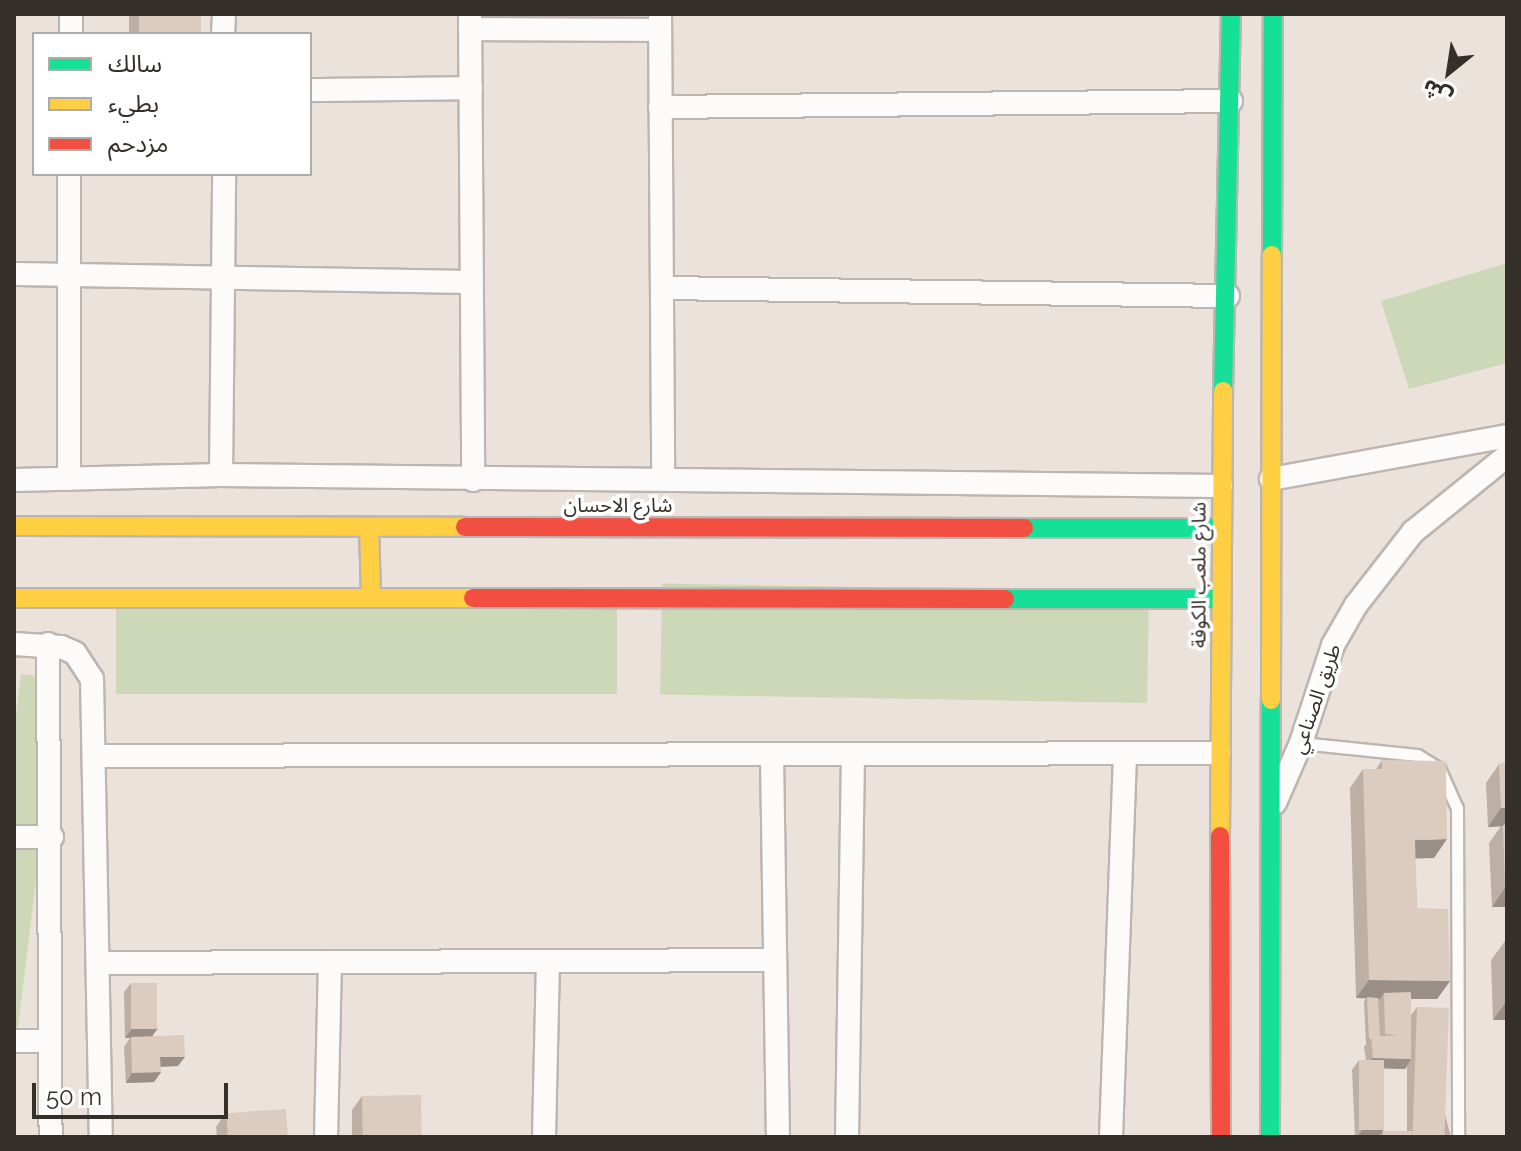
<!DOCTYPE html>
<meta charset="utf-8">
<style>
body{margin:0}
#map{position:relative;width:1521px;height:1151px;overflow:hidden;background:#ebe2db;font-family:Raleway,"Noto Sans Arabic",sans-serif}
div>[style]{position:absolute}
.green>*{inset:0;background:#cdd8b8;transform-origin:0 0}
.roads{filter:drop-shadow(2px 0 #bdb5b0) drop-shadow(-2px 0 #bdb5b0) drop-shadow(0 2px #bdb5b0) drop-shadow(0 -2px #bdb5b0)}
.lane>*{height:11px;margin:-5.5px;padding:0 5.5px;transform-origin:5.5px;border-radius:5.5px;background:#fcfbfa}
.street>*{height:22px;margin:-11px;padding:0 11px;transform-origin:11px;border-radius:11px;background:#fcfbfa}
.fast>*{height:18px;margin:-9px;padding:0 9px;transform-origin:9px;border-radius:9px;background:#16e098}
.slow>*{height:18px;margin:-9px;padding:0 9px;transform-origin:9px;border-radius:9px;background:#ffcf43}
.jam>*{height:18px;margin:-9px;padding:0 9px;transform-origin:9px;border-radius:9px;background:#f24e42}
.wall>*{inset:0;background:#bdafa4;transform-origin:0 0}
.shaded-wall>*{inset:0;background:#9a8f86}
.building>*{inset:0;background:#dcccbf;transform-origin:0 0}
span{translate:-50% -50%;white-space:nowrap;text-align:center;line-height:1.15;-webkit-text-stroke:7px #fff;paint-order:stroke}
.street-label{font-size:20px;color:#352f2a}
.frame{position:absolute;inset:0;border:16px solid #352f2a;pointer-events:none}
.legend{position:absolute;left:32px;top:32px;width:280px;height:144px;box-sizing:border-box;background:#fff;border:2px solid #aeacaa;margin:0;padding:10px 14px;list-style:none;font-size:24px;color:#352f2a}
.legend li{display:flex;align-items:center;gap:16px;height:40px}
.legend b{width:40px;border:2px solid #aeacaa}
.north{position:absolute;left:1409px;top:32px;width:80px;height:80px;-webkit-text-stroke:6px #fff;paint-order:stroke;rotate:210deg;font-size:22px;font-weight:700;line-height:32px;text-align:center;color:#352f2a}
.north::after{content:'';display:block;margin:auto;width:28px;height:36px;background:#352f2a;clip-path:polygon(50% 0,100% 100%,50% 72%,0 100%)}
.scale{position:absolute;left:32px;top:1083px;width:196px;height:36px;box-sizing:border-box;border:4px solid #352f2a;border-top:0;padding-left:10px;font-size:24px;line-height:28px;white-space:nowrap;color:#352f2a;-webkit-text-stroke:6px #fff;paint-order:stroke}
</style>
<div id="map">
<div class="green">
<div style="clip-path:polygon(1507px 263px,1507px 363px,1409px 389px,1381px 301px)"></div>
<div style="left:1149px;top:592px;width:111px;height:487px;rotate:91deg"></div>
<div style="left:116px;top:596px;width:501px;height:98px"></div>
<div style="left:21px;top:674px;width:40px;height:463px;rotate:7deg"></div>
</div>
<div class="roads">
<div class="lane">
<div style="left:1301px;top:743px;width:117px;rotate:5.9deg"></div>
<div style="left:1417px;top:755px;width:26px;rotate:31deg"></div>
<div style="left:1439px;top:768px;width:44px;rotate:65.8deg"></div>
<div style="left:1457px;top:808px;width:329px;rotate:89.8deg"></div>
</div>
<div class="street">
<div style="left:470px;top:14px;width:466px;rotate:89.6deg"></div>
<div style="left:660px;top:14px;width:463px;rotate:89.6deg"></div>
<div style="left:470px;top:29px;width:190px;rotate:0.3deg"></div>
<div style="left:71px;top:34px;width:20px;rotate:-90deg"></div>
<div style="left:223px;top:34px;width:20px;rotate:-87deg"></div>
<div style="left:310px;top:90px;width:161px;rotate:-0.7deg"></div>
<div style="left:660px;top:107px;width:571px;rotate:-0.6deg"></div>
<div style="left:14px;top:274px;width:458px;rotate:1deg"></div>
<div style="left:662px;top:288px;width:566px;rotate:0.81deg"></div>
<div style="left:221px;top:475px;width:301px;rotate:-89.4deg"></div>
<div style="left:69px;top:479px;width:305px;rotate:-90deg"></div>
<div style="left:1271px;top:479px;width:240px;rotate:-10.3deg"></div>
<div style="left:14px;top:480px;width:207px;rotate:-1.4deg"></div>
<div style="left:221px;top:475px;width:1000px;rotate:0.63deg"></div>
<div style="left:14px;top:644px;width:47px;rotate:3.7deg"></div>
<div style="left:61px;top:647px;width:15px;rotate:23deg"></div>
<div style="left:75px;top:653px;width:31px;rotate:57deg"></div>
<div style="left:92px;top:679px;width:458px;rotate:88.9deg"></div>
<div style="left:48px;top:644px;width:493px;rotate:89.7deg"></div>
<div style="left:97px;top:756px;width:1122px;rotate:-0.15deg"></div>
<div style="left:772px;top:757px;width:380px;rotate:89.1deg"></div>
<div style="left:1275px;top:803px;width:65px;rotate:-66.6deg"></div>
<div style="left:1301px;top:743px;width:103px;rotate:-71.9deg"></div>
<div style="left:1333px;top:645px;width:46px;rotate:-60.1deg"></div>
<div style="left:1356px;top:605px;width:93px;rotate:-52deg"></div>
<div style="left:1413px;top:532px;width:121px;rotate:-39deg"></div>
<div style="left:14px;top:837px;width:38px"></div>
<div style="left:98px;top:963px;width:677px;rotate:-0.25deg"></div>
<div style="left:14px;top:1041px;width:36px"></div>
<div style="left:326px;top:1137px;width:175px;rotate:-88.7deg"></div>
<div style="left:544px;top:1137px;width:176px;rotate:-88.7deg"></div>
<div style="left:847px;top:1137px;width:381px;rotate:-89.1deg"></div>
<div style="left:1111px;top:1137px;width:382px;rotate:-87.9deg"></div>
</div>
<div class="fast">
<div style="left:1272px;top:255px;width:241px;rotate:-89.8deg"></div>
<div style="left:1223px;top:391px;width:377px;rotate:-88.8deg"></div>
<div style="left:1024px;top:528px;width:197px"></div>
<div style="left:1005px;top:599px;width:215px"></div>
<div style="left:1270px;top:1137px;width:437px;rotate:-89.9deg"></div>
</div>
<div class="slow">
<div style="left:14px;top:526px;width:451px;rotate:0.1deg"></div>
<div style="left:369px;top:527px;width:68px;rotate:88.3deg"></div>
<div style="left:14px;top:598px;width:459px"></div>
<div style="left:1271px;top:700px;width:445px;rotate:-89.9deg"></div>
<div style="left:1220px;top:836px;width:445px;rotate:-89.6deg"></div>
</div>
<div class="jam">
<div style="left:465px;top:527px;width:559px;rotate:0.1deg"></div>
<div style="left:473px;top:598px;width:532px;rotate:0.11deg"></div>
<div style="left:1220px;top:836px;width:301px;rotate:89.8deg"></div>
</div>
</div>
<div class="wall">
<div style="left:129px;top:14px;width:72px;height:20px"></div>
<div style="clip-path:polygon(1382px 760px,1434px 858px,1415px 858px,1417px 908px,1450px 981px,1437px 999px,1411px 999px,1411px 1015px,1417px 1007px,1451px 1137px,1379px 1137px,1383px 1131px,1407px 1131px,1407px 1066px,1405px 1069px,1384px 1068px,1384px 1129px,1379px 1137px,1355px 1137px,1352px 1070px,1359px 1060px,1366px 1060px,1364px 1047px,1366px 1044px,1364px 1002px,1366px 998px,1356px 998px,1350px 788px,1363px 769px,1376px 769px)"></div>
<div style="clip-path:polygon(1507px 763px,1507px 907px,1492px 907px,1489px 843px,1501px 826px,1488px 827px,1486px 783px,1499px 764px)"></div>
<div style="clip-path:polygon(1505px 941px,1507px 941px,1507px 1020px,1493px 1020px,1491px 960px)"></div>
<div style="clip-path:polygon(131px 983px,152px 1036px,178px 1066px,160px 1067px,161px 1072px,154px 1082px,126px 1083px,124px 1047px,130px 1038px,125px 1038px,124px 992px)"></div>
<div style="clip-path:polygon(362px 1096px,422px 1137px,352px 1137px,352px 1110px)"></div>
<div style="clip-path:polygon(226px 1112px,288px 1137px,217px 1137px,216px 1127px)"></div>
</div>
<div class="shaded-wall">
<div style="clip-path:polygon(1501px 808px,1507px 808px,1507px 826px,1488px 827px)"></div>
<div style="clip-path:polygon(1447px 839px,1434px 858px,1401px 859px,1415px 840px)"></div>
<div style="clip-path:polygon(1505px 888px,1507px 888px,1507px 907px,1492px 907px)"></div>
<div style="clip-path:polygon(1369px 980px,1450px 981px,1437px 999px,1384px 999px,1384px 993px,1380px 999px,1356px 998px)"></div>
<div style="clip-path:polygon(1506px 1002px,1507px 1002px,1507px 1020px,1493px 1020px)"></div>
<div style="clip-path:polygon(158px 1028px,151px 1038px,125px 1038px,132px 1029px)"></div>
<div style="clip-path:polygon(160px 1057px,185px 1057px,178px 1066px,153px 1067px)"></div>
<div style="clip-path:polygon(1373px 1058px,1411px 1059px,1405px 1069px,1366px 1068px)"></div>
<div style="clip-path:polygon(161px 1072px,154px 1082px,126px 1083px,132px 1073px)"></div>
<div style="clip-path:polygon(1384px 1129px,1379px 1137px,1357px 1137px,1362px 1130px)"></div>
</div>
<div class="building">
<div style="left:139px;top:14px;width:62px;height:20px"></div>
<div style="clip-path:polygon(1382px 760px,1446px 761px,1447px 839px,1415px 840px,1417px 908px,1448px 909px,1450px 981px,1369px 980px,1363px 769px,1382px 769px)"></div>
<div style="clip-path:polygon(1507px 763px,1507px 808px,1501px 808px,1499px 764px)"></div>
<div style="clip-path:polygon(1507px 824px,1507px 888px,1505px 888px,1503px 825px)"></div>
<div style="clip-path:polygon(1505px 941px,1507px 941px,1507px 1002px,1506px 1002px)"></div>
<div style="left:131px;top:983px;width:26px;height:46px"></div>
<div style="clip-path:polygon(1411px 992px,1411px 1059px,1373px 1058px,1371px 1037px,1398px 1035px,1385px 1034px,1384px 993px)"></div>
<div style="clip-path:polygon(1367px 997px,1378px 998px,1380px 1037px,1371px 1037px,1371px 1039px,1369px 1039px)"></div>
<div style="left:1417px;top:1007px;width:32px;height:130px;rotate:2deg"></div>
<div style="clip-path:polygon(184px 1035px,185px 1057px,160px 1057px,161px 1072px,132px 1073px,131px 1037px)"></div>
<div style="left:1359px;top:1060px;width:25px;height:70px"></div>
<div style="left:421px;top:1095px;width:42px;height:59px;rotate:89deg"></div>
<div style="left:286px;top:1109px;width:28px;height:60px;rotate:86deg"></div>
<div style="left:1383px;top:1131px;width:29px;height:6px"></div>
</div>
<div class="street-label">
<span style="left:618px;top:505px">شارع الاحسان</span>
<span style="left:1199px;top:575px;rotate:-90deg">شارع ملعب الكوفة</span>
<span style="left:1316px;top:699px;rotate:-71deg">طريق الصناعي</span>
</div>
<div class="frame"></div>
<ul class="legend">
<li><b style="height:10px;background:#16e098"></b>سالك</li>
<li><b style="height:10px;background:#ffcf43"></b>بطيء</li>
<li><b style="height:10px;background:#f24e42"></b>مزدحم</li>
</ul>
<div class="north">ش</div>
<div class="scale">50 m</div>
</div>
